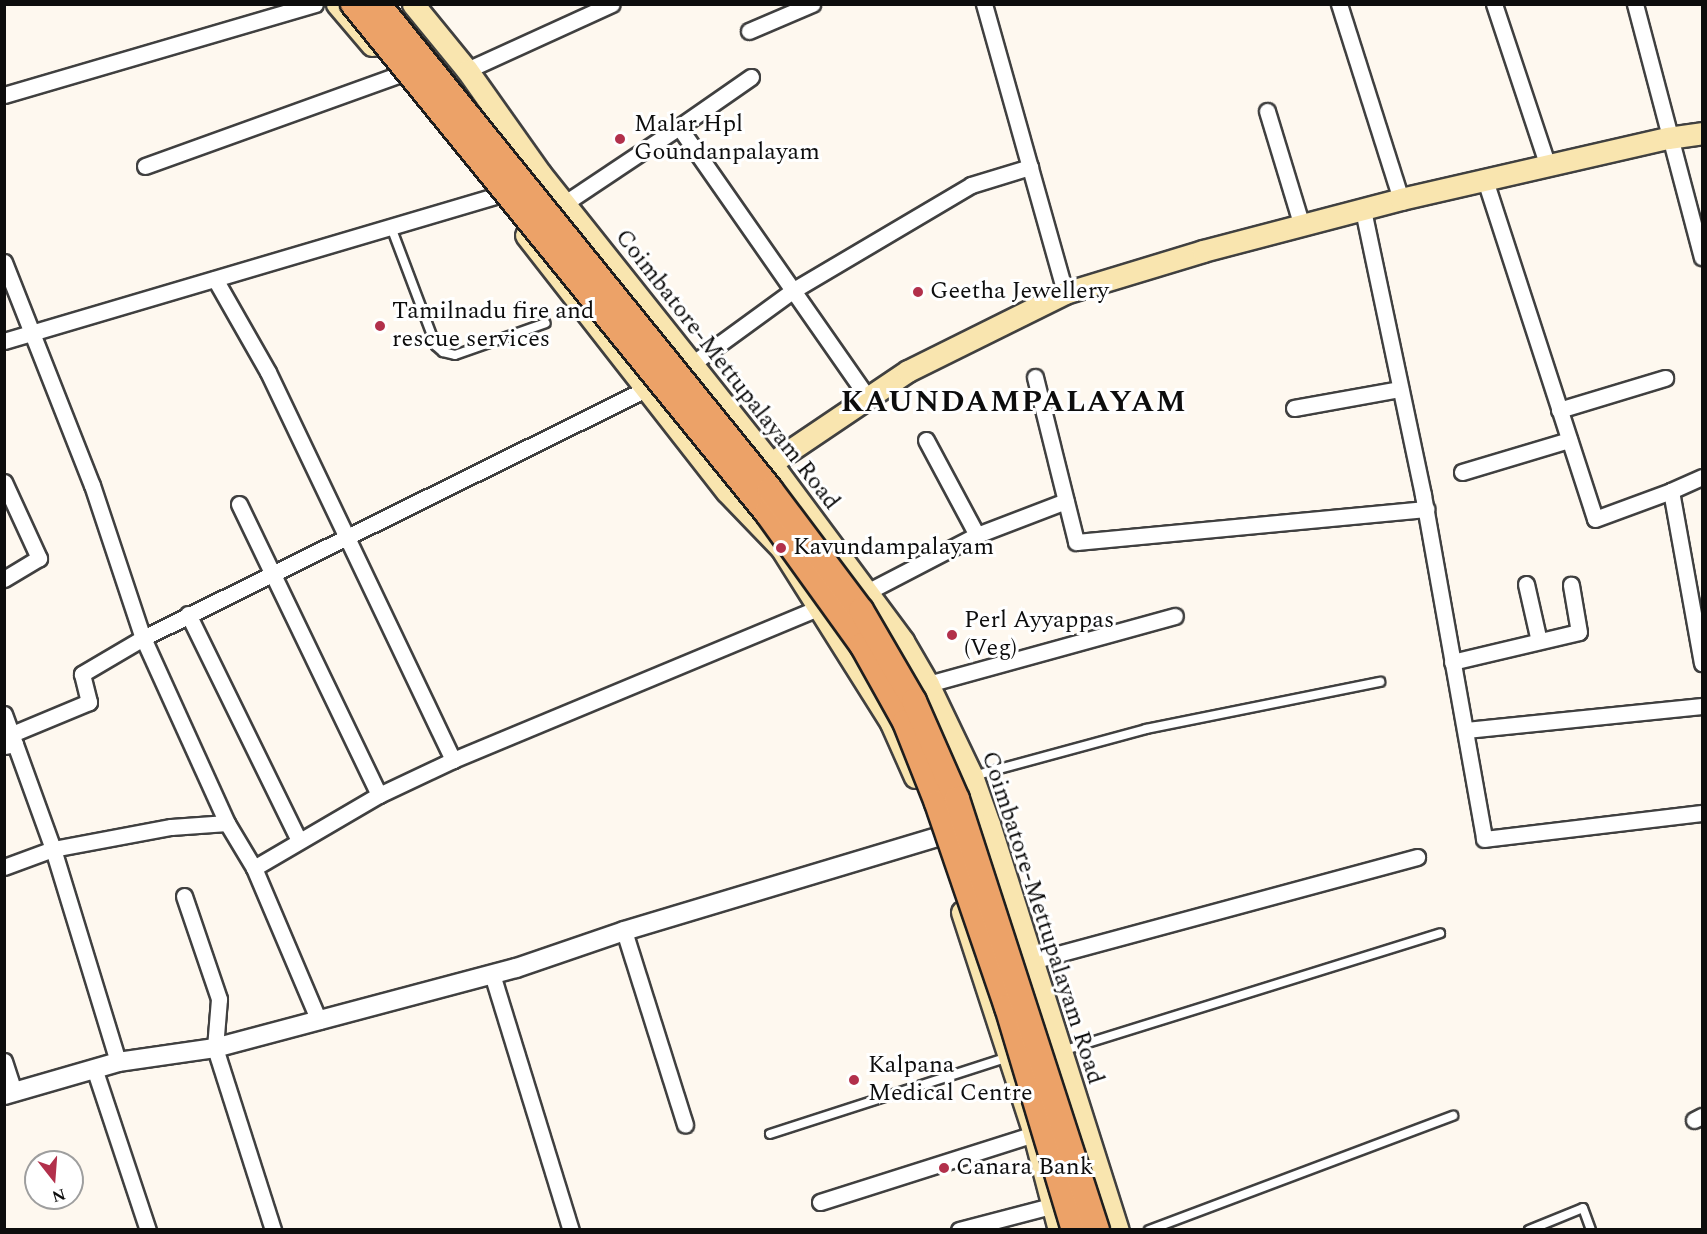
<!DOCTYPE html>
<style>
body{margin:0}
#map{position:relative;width:1707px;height:1234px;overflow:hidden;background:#fef8ef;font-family:Spectral,serif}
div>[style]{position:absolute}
.roads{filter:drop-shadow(2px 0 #404040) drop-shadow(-2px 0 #404040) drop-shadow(0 2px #404040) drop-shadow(0 -2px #404040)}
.service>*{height:8px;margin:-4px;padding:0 4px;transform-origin:4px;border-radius:4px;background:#fff}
.minor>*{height:15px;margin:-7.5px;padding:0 7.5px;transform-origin:7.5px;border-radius:7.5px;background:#fff}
.tertiary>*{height:18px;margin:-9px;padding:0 9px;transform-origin:9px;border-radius:9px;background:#fff}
.secondary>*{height:21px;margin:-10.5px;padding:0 10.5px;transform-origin:10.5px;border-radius:10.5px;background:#f9e5af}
.bridges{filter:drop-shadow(2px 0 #1e1e1e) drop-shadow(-2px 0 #1e1e1e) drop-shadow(0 2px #1e1e1e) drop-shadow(0 -2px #1e1e1e)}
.trunk-bridge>*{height:24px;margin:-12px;padding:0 12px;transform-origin:12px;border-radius:12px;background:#eca268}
.dots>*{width:16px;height:16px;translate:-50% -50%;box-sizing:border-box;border:3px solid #fff;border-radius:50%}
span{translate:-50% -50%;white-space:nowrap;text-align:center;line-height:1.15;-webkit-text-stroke:6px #fff;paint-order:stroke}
.poi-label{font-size:24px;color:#0d0d0d}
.left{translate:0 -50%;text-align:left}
.street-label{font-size:24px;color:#0d0d0d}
.district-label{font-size:30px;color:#0d0d0d;font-weight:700;letter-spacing:1.5px}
.frame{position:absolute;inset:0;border:6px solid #0d0d0d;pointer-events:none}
.north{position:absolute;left:24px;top:1150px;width:60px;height:60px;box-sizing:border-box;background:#fff;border:2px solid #9e9e9e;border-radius:50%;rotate:163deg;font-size:16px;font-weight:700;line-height:24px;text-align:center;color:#0d0d0d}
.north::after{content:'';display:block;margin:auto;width:21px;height:27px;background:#b2304b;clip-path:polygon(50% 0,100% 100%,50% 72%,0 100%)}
</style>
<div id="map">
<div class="roads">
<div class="service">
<div style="left:391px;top:227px;width:127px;rotate:69.3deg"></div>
<div style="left:436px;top:346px;width:9px;rotate:41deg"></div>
<div style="left:443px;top:352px;width:12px;rotate:14deg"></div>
<div style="left:455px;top:355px;width:96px;rotate:-19.4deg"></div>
<div style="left:973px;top:776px;width:179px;rotate:-15.2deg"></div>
<div style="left:1146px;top:729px;width:239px;rotate:-11.4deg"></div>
<div style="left:1062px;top:1051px;width:396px;rotate:-17.3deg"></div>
<div style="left:770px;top:1134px;width:251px;rotate:-17.9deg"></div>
<div style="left:1149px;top:1230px;width:325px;rotate:-20.6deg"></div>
<div style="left:1529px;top:1230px;width:58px;rotate:-22.2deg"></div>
<div style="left:1583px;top:1208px;width:23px;rotate:70deg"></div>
</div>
<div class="minor">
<div style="left:984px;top:4px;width:300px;rotate:74.3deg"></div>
<div style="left:1339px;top:4px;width:205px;rotate:72.4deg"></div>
<div style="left:1494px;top:4px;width:171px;rotate:71.6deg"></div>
<div style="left:1635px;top:4px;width:262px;rotate:75.2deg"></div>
<div style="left:749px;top:31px;width:69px;rotate:-23.2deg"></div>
<div style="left:467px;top:70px;width:159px;rotate:-24.5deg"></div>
<div style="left:751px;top:77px;width:88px;rotate:145.2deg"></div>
<div style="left:679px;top:127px;width:328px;rotate:55.1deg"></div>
<div style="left:4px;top:95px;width:324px;rotate:-16.3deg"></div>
<div style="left:1267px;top:111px;width:120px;rotate:73.1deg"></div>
<div style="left:145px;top:166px;width:269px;rotate:-19.8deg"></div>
<div style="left:1485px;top:180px;width:356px;rotate:72deg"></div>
<div style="left:1595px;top:519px;width:81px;rotate:-20.2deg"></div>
<div style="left:565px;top:203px;width:137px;rotate:-33.7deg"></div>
<div style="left:1363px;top:210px;width:291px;rotate:78.1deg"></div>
<div style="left:1423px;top:495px;width:349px;rotate:79.9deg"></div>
<div style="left:1484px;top:839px;width:220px;rotate:-6.8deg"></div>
<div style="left:4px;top:262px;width:240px;rotate:68.5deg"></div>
<div style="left:92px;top:485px;width:161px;rotate:71.6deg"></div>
<div style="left:143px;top:638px;width:71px;rotate:149.5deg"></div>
<div style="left:82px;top:674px;width:29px;rotate:76deg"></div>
<div style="left:89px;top:702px;width:83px;rotate:157.4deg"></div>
<div style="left:215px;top:279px;width:107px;rotate:60.3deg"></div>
<div style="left:268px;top:372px;width:430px;rotate:64.5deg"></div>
<div style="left:4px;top:341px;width:512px;rotate:-16.45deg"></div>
<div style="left:692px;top:364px;width:124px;rotate:-36.1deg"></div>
<div style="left:792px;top:291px;width:208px;rotate:-30.6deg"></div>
<div style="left:971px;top:185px;width:62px;rotate:-17deg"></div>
<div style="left:1035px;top:377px;width:170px;rotate:76deg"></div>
<div style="left:1076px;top:542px;width:352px;rotate:-5.4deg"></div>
<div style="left:1294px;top:408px;width:108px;rotate:-10.2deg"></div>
<div style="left:1559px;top:410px;width:111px;rotate:-16.8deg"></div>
<div style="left:926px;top:440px;width:108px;rotate:61.8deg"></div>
<div style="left:1462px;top:472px;width:112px;rotate:-16.7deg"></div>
<div style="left:1702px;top:477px;width:34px;rotate:156deg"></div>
<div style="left:1671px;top:491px;width:175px;rotate:79.8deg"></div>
<div style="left:4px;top:482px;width:84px;rotate:65.3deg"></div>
<div style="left:39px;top:558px;width:41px;rotate:149deg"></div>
<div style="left:239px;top:504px;width:323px;rotate:64.3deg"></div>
<div style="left:1526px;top:584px;width:58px;rotate:77.2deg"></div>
<div style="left:867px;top:592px;width:124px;rotate:-27.4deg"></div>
<div style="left:977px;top:535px;width:95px;rotate:-20.9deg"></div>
<div style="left:188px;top:614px;width:250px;rotate:63.9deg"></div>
<div style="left:1452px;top:662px;width:130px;rotate:-13.3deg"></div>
<div style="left:1579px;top:632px;width:48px;rotate:-99.7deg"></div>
<div style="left:928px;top:684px;width:256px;rotate:-15.4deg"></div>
<div style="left:4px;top:714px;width:32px;rotate:70deg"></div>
<div style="left:1466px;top:730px;width:237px;rotate:-5.8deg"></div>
<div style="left:4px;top:746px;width:11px;rotate:-10deg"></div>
<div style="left:15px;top:744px;width:112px;rotate:70.1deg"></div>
<div style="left:53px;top:849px;width:223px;rotate:73deg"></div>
<div style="left:4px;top:867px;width:52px;rotate:-20.2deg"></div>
<div style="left:53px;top:849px;width:120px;rotate:-10.6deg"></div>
<div style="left:171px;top:827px;width:56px;rotate:-4.1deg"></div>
<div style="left:254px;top:868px;width:145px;rotate:-30.3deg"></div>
<div style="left:379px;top:795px;width:82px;rotate:-25.3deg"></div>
<div style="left:453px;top:760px;width:396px;rotate:-22.6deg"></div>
<div style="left:184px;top:896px;width:109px;rotate:71.2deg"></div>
<div style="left:219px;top:999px;width:49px;rotate:94.7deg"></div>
<div style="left:215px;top:1048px;width:191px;rotate:72.3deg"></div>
<div style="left:624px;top:931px;width:203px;rotate:72.5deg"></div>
<div style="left:1032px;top:961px;width:399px;rotate:-15.1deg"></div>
<div style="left:492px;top:974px;width:268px;rotate:72.9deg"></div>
<div style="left:319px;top:1021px;width:166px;rotate:-113deg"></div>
<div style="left:254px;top:868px;width:52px;rotate:-121deg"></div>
<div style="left:227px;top:823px;width:203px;rotate:-114.4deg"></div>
<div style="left:143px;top:638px;width:563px;rotate:-26.34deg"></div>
<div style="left:4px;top:1061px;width:32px;rotate:72deg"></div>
<div style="left:94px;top:1068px;width:171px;rotate:71.6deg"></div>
<div style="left:1694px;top:1120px;width:9px;rotate:-27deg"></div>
<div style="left:820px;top:1202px;width:225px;rotate:-17.6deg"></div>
<div style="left:959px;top:1230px;width:95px;rotate:-14.6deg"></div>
</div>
<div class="tertiary">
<div style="left:4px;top:1095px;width:119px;rotate:-16.1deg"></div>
<div style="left:118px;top:1062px;width:98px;rotate:-8.2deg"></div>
<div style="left:215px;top:1048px;width:311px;rotate:-14.9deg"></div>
<div style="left:516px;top:968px;width:114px;rotate:-18.9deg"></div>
<div style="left:624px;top:931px;width:349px;rotate:-16.7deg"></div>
</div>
<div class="secondary">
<div style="left:337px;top:4px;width:54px;rotate:49.5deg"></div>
<div style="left:413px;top:4px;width:85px;rotate:50.7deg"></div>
<div style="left:467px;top:70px;width:126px;rotate:54.7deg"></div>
<div style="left:540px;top:173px;width:371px;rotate:51.5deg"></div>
<div style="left:771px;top:463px;width:222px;rotate:53.4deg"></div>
<div style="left:903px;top:641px;width:50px;rotate:59.8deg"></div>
<div style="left:928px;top:684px;width:102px;rotate:64.4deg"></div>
<div style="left:972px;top:776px;width:51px;rotate:70.5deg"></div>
<div style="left:989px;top:824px;width:426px;rotate:72.4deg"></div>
<div style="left:526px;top:235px;width:326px;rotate:52deg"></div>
<div style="left:727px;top:492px;width:78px;rotate:46deg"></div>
<div style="left:781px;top:548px;width:207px;rotate:57.8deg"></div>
<div style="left:891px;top:723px;width:59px;rotate:66deg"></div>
<div style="left:761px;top:470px;width:177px;rotate:-34deg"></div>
<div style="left:908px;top:371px;width:175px;rotate:-26.4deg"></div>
<div style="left:1065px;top:293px;width:144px;rotate:-16.9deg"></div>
<div style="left:1203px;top:251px;width:205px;rotate:-14.7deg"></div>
<div style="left:1401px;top:199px;width:274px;rotate:-12.9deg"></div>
<div style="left:1668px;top:138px;width:34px;rotate:-8deg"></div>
<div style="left:962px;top:912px;width:233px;rotate:72deg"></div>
<div style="left:1034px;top:1134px;width:99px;rotate:75.4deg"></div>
</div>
</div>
<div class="bridges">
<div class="trunk-bridge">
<div style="left:353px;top:4px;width:656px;rotate:50.88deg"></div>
<div style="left:767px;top:513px;width:163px;rotate:54.3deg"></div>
<div style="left:862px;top:645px;width:88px;rotate:60.8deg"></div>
<div style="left:905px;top:722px;width:87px;rotate:68.4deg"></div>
<div style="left:937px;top:803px;width:216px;rotate:71.1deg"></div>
<div style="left:1007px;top:1007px;width:233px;rotate:73.3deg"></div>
<div style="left:378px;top:4px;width:624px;rotate:51.05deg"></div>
<div style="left:770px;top:489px;width:151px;rotate:53.1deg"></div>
<div style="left:861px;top:610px;width:105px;rotate:59.8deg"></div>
<div style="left:914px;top:701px;width:107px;rotate:66.3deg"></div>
<div style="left:957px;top:799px;width:453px;rotate:72deg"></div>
</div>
</div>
<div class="dots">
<div style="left:620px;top:139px;background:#b2304b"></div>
<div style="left:918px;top:292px;background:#b2304b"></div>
<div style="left:380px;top:326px;background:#b2304b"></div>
<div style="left:781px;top:548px;background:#b2304b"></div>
<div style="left:952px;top:635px;background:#b2304b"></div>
<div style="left:854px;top:1080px;background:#b2304b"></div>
<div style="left:944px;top:1168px;background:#b2304b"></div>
</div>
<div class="poi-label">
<span class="left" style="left:634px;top:139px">Malar Hpl<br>Goundanpalayam</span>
<span class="left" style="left:930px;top:292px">Geetha Jewellery</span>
<span class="left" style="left:392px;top:326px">Tamilnadu fire and<br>rescue services</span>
<span class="left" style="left:793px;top:548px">Kavundampalayam</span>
<span class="left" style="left:964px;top:635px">Perl Ayyappas<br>(Veg)</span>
<span class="left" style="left:868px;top:1080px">Kalpana<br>Medical Centre</span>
<span class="left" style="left:956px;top:1168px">Canara Bank</span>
</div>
<div class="street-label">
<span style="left:727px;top:370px;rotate:52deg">Coimbatore-Mettupalayam Road</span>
<span style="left:1042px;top:918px;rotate:72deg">Coimbatore-Mettupalayam Road</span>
</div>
<div class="district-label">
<span style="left:1014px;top:402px">KAUNDAMPALAYAM</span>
</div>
<div class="frame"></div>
<div class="north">N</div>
</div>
